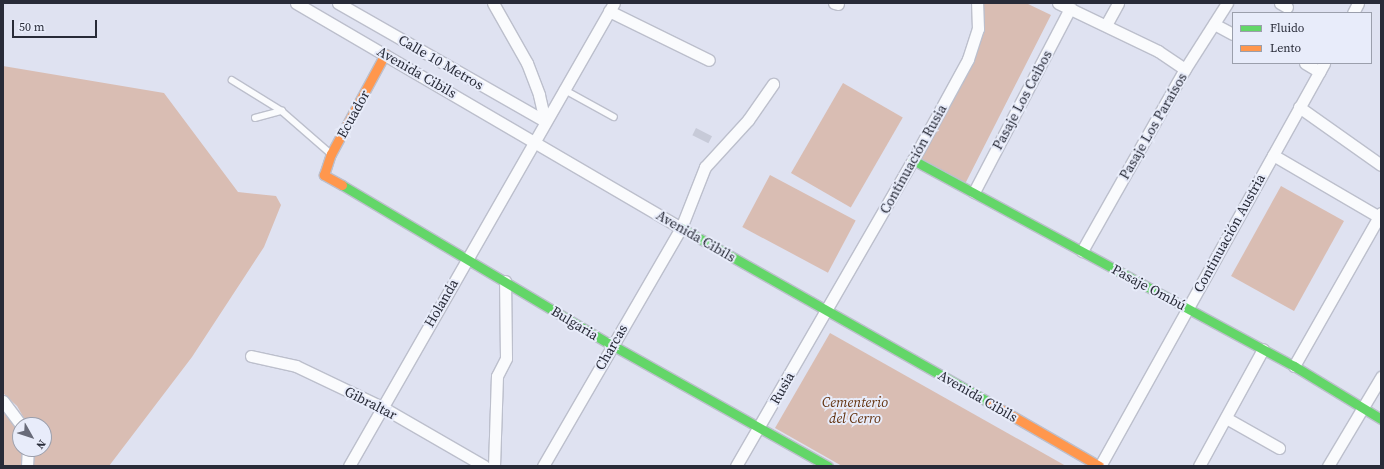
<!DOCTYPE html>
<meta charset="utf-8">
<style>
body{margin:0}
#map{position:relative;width:1384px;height:469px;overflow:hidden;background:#dfe2f1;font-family:"Source Serif 4",serif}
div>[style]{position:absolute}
.green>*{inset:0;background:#d9bdb3;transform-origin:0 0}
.building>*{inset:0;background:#c7cad8;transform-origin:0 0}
.roads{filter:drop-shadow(1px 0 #bcbfcc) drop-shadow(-1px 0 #bcbfcc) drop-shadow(0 1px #bcbfcc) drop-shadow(0 -1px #bcbfcc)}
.lane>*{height:5.5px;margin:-2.75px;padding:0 2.75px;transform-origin:2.75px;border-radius:2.75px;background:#fafbfd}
.street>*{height:11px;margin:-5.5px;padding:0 5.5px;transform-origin:5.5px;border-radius:5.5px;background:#fafbfd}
.fast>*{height:9px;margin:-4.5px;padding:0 4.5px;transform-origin:4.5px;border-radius:4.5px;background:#63d668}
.slow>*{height:9px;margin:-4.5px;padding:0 4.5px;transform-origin:4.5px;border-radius:4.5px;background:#ff974d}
span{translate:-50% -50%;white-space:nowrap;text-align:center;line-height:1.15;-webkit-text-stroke:4px #e8ecfa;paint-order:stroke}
.street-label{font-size:14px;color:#282b38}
.park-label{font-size:14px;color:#62310e;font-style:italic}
.frame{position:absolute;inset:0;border:4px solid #282b38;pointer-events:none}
.legend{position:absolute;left:1232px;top:12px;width:140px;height:52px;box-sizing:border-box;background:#e8ecfa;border:1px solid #9b9fac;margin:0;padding:5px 7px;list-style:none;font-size:12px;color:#282b38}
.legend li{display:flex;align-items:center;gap:8px;height:20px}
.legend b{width:20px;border:1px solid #9b9fac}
.north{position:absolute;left:12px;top:417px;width:40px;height:40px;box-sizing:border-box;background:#e8ecfa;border:1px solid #9b9fac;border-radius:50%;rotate:129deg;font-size:11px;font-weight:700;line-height:16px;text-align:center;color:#282b38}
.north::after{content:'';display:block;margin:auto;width:14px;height:18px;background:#686b79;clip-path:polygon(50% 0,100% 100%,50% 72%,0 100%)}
.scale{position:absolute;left:12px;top:20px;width:85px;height:18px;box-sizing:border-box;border:2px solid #282b38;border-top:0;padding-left:5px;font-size:12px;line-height:14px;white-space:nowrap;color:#282b38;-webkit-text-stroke:3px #e8ecfa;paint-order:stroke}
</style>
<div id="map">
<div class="green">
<div style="clip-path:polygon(980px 3px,1026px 3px,1051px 15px,964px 186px,917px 161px,972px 65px,979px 44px)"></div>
<div style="clip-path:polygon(3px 66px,164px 93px,238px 192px,276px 196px,281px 205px,264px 247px,192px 357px,109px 466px,32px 466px,32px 449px,44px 449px,44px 425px,28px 425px,17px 406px,3px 393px)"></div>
<div style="left:843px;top:83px;width:69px;height:104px;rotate:30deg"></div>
<div style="left:770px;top:175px;width:97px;height:59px;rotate:28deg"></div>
<div style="left:1281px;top:186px;width:72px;height:103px;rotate:29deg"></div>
<div style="clip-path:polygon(830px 333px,1066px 466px,842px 466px,775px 428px)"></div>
<div style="clip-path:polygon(3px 404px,20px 433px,20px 449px,23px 449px,21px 466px,3px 466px)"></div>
</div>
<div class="building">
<div style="left:696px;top:128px;width:18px;height:8px;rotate:27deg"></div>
</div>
<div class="roads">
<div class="lane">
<div style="left:232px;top:80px;width:59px;rotate:31.8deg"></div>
<div style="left:282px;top:111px;width:62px;rotate:41.1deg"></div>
<div style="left:563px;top:89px;width:58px;rotate:28.8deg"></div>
<div style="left:255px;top:118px;width:28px;rotate:-15deg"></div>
</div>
<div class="street">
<div style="left:296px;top:3px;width:446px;rotate:30.3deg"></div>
<div style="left:338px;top:3px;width:238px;rotate:29.7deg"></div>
<div style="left:493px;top:3px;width:69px;rotate:60.5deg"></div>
<div style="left:527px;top:63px;width:34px;rotate:69deg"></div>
<div style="left:539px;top:95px;width:27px;rotate:77deg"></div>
<div style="left:834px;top:3px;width:4px;rotate:14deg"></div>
<div style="left:1058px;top:3px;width:111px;rotate:25.6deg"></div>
<div style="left:1158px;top:51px;width:32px;rotate:34deg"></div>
<div style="left:1280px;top:3px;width:8px;rotate:30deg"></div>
<div style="left:609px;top:11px;width:111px;rotate:26.1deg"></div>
<div style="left:1353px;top:13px;width:11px;rotate:-63deg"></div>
<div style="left:1214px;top:24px;width:21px;rotate:28deg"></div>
<div style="left:1106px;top:25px;width:25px;rotate:-61deg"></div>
<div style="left:1305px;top:63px;width:17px;rotate:31deg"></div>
<div style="left:1299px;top:107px;width:100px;rotate:35.3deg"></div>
<div style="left:1273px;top:155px;width:123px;rotate:30.3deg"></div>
<div style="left:974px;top:192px;width:208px;rotate:-62.4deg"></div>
<div style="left:1082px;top:251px;width:209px;rotate:-60.5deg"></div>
<div style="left:1185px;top:69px;width:78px;rotate:-57.5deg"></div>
<div style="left:251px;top:356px;width:46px;rotate:12.5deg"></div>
<div style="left:296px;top:366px;width:95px;rotate:25.5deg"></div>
<div style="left:382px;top:407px;width:118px;rotate:30deg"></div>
<div style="left:1294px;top:366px;width:176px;rotate:-60.4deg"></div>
<div style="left:3px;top:401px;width:30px;rotate:53deg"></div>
<div style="left:1226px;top:418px;width:61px;rotate:29.5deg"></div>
<div style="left:27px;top:466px;width:17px;rotate:-87deg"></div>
<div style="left:349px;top:466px;width:533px;rotate:-60.22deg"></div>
<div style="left:494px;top:466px;width:90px;rotate:-88.1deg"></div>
<div style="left:497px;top:376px;width:20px;rotate:-63deg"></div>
<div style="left:506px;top:358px;width:77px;rotate:-90.7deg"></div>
<div style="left:543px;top:466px;width:275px;rotate:-59.9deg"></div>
<div style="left:681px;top:228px;width:66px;rotate:-68.5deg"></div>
<div style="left:705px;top:167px;width:64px;rotate:-47.5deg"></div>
<div style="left:748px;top:120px;width:44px;rotate:-55.2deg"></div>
<div style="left:736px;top:466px;width:354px;rotate:-60deg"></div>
<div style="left:913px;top:160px;width:115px;rotate:-61.4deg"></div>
<div style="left:968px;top:59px;width:32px;rotate:-72deg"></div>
<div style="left:978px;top:29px;width:26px;rotate:-92deg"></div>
<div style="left:1100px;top:466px;width:461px;rotate:-60.9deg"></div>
<div style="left:1199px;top:466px;width:133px;rotate:-61.3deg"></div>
<div style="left:1328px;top:466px;width:104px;rotate:-59.2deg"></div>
</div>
<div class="fast">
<div style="left:913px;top:160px;width:433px;rotate:28.4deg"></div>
<div style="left:1294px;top:366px;width:102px;rotate:31.3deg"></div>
<div style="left:342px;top:185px;width:314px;rotate:30.7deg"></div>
<div style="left:612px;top:345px;width:248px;rotate:29.3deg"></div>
<div style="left:681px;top:228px;width:355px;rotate:29.5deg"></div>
</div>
<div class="slow">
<div style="left:342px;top:185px;width:21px;rotate:-151deg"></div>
<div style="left:324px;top:175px;width:22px;rotate:-72deg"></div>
<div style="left:331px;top:154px;width:114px;rotate:-61.6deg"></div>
<div style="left:990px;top:403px;width:126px;rotate:30deg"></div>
</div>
</div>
<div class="street-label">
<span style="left:441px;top:62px;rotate:30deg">Calle 10 Metros</span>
<span style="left:417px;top:72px;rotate:30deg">Avenida Cibils</span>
<span style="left:1022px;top:100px;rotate:-62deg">Pasaje Los Ceibos</span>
<span style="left:353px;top:114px;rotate:-61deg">Ecuador</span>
<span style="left:1153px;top:126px;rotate:-60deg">Pasaje Los Paraísos</span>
<span style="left:913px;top:159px;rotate:-61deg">Continuación Rusia</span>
<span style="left:1229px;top:233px;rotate:-61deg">Continuación Austria</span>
<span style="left:696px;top:236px;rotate:30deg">Avenida Cibils</span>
<span style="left:1149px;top:287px;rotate:28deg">Pasaje Ombú</span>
<span style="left:441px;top:303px;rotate:-60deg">Holanda</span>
<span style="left:575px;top:323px;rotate:31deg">Bulgaria</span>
<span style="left:611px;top:347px;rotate:-60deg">Charcas</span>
<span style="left:782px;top:388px;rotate:-60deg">Rusia</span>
<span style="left:978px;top:396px;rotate:30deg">Avenida Cibils</span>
<span style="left:371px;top:403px;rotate:27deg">Gibraltar</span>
</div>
<div class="park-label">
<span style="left:855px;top:410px">Cementerio<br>del Cerro</span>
</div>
<div class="frame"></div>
<ul class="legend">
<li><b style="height:5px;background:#63d668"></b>Fluido</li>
<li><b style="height:5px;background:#ff974d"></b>Lento</li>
</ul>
<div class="north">N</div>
<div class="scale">50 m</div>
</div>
